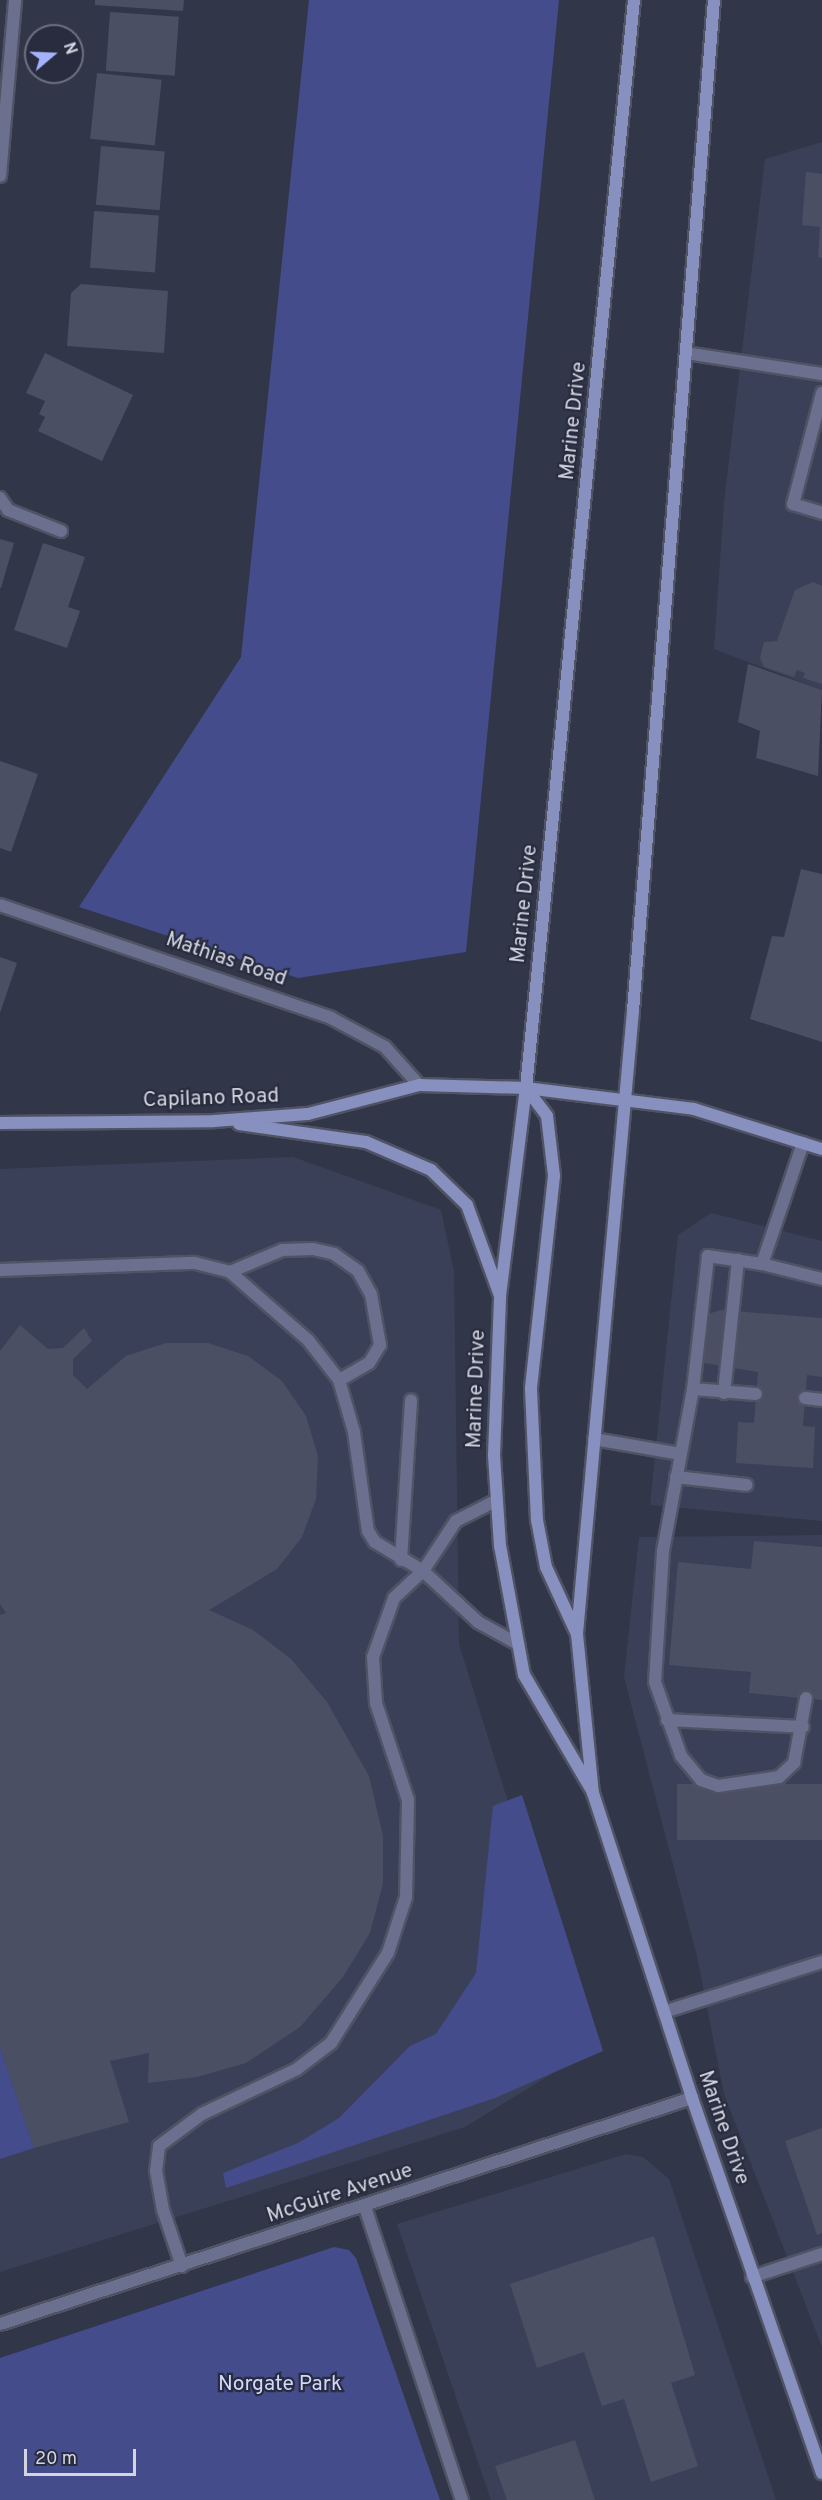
<!DOCTYPE html>
<style>
body{margin:0}
#map{position:relative;width:822px;height:2500px;overflow:hidden;background:#323649;font-family:Overpass,sans-serif}
div>[style]{position:absolute}
.built>*{inset:0;background:#3b4059}
.green>*{inset:0;background:#444c8c}
.building>*{inset:0;background:#4b4f63;transform-origin:0 0}
.roads{filter:drop-shadow(2px 0 #4f5364) drop-shadow(-2px 0 #4f5364) drop-shadow(0 2px #4f5364) drop-shadow(0 -2px #4f5364)}
.lane>*{height:12px;margin:-6px;padding:0 6px;transform-origin:6px;border-radius:6px;background:#6a708e}
.street>*{height:12px;margin:-6px;padding:0 6px;transform-origin:6px;border-radius:6px;background:#6a708e}
.secondary>*{height:12px;margin:-6px;padding:0 6px;transform-origin:6px;border-radius:6px;background:#8790bf}
span{translate:-50% -50%;white-space:nowrap;text-align:center;line-height:1.15;-webkit-text-stroke:4.5px #282c3e;paint-order:stroke}
.street-label{font-size:21px;color:#d3d5e1}
.park-label{font-size:21px;color:#d0d8ff}
.north{position:absolute;left:24px;top:24px;width:60px;height:60px;box-sizing:border-box;background:#282c3e;border:2px solid #6c707f;border-radius:50%;rotate:71deg;font-size:16px;font-weight:700;line-height:24px;text-align:center;color:#d3d5e1}
.north::after{content:'';display:block;margin:auto;width:21px;height:27px;background:#a4b2fc;clip-path:polygon(50% 0,100% 100%,50% 72%,0 100%)}
.scale{position:absolute;left:24px;top:2449px;width:112px;height:27px;box-sizing:border-box;border:3px solid #d3d5e1;border-top:0;padding-left:8px;font-size:18px;line-height:21px;white-space:nowrap;color:#d3d5e1;-webkit-text-stroke:4px #282c3e;paint-order:stroke}
</style>
<div id="map">
<div class="built">
<div style="clip-path:polygon(822px 142px,822px 690px,714px 649px,724px 502px,765px 159px)"></div>
<div style="clip-path:polygon(293px 1157px,441px 1210px,454px 1272px,459px 1644px,586px 2053px,465px 2127px,0 2272px,0 1169px)"></div>
<div style="clip-path:polygon(711px 1213px,822px 1241px,822px 1521px,650px 1505px,678px 1235px)"></div>
<div style="clip-path:polygon(822px 1535px,822px 2347px,724px 2094px,697px 1956px,624px 1677px,639px 1537px)"></div>
<div style="clip-path:polygon(626px 2154px,643px 2157px,669px 2179px,776px 2500px,491px 2500px,397px 2224px)"></div>
</div>
<div class="green">
<div style="clip-path:polygon(309px 0,559px 0,466px 952px,298px 978px,79px 907px,241px 657px)"></div>
<div style="clip-path:polygon(522px 1795px,603px 2051px,495px 2098px,226px 2188px,223px 2173px,298px 2143px,339px 2118px,410px 2046px,436px 2034px,476px 1973px,493px 1806px)"></div>
<div style="clip-path:polygon(0 2047px,34px 2148px,0 2159px)"></div>
<div style="clip-path:polygon(334px 2247px,349px 2250px,356px 2258px,440px 2500px,0 2500px,0 2358px)"></div>
</div>
<div class="building">
<div style="clip-path:polygon(95px 0,184px 0,183px 11px,95px 5px)"></div>
<div style="left:110px;top:12px;width:69px;height:59px;rotate:4deg"></div>
<div style="left:97px;top:73px;width:65px;height:66px;rotate:6deg"></div>
<div style="left:101px;top:146px;width:64px;height:59px;rotate:5deg"></div>
<div style="clip-path:polygon(806px 172px,822px 174px,822px 258px,818px 257px,820px 227px,802px 225px)"></div>
<div style="left:94px;top:211px;width:65px;height:57px;rotate:4deg"></div>
<div style="clip-path:polygon(81px 284px,168px 291px,164px 353px,67px 346px,71px 293px)"></div>
<div style="clip-path:polygon(45px 353px,133px 395px,102px 461px,38px 431px,45px 417px,39px 414px,45px 401px,26px 393px)"></div>
<div style="clip-path:polygon(0 539px,14px 543px,1px 588px,0 588px)"></div>
<div style="clip-path:polygon(43px 543px,85px 557px,68px 607px,80px 611px,67px 648px,14px 630px)"></div>
<div style="clip-path:polygon(813px 582px,822px 586px,822px 684px,803px 678px,805px 673px,797px 670px,794px 677px,764px 667px,760px 658px,764px 642px,777px 641px,795px 590px)"></div>
<div style="clip-path:polygon(748px 664px,822px 690px,818px 776px,756px 758px,760px 731px,738px 722px)"></div>
<div style="clip-path:polygon(0 761px,38px 774px,11px 852px,0 848px)"></div>
<div style="clip-path:polygon(801px 869px,822px 874px,822px 1042px,750px 1019px,772px 936px,784px 937px)"></div>
<div style="clip-path:polygon(0 957px,17px 963px,0 1013px)"></div>
<div style="clip-path:polygon(721px 1310px,822px 1318px,822px 1377px,807px 1375px,803px 1426px,815px 1427px,813px 1468px,736px 1463px,738px 1422px,754px 1423px,758px 1372px,704px 1363px,700px 1352px,703px 1323px,708px 1314px)"></div>
<div style="clip-path:polygon(20px 1325px,48px 1349px,63px 1348px,84px 1328px,92px 1341px,73px 1359px,73px 1375px,87px 1389px,126px 1356px,166px 1343px,208px 1343px,248px 1356px,282px 1381px,306px 1416px,318px 1456px,316px 1499px,302px 1537px,277px 1569px,209px 1610px,253px 1630px,291px 1659px,327px 1702px,369px 1776px,383px 1836px,383px 1883px,370px 1933px,343px 1977px,300px 2027px,246px 2063px,197px 2077px,148px 2083px,149px 2053px,110px 2061px,129px 2122px,34px 2148px,0 2047px,0 1615px,6px 1613px,0 1604px,0 1351px)"></div>
<div style="clip-path:polygon(754px 1541px,822px 1547px,822px 1700px,749px 1693px,751px 1672px,669px 1665px,678px 1562px,751px 1569px)"></div>
<div style="left:822px;top:1784px;width:56px;height:145px;rotate:90deg"></div>
<div style="clip-path:polygon(822px 2128px,822px 2233px,817px 2235px,785px 2141px)"></div>
<div style="clip-path:polygon(654px 2236px,695px 2375px,671px 2383px,698px 2466px,651px 2482px,624px 2399px,602px 2406px,584px 2352px,537px 2368px,510px 2284px)"></div>
<div style="clip-path:polygon(575px 2440px,595px 2500px,507px 2500px,495px 2466px)"></div>
</div>
<div class="roads">
<div class="lane">
<div style="left:686px;top:353px;width:138px;rotate:8.8deg"></div>
<div style="left:822px;top:393px;width:115px;rotate:104.6deg"></div>
<div style="left:793px;top:504px;width:30px;rotate:17deg"></div>
<div style="left:0;top:498px;width:14px;rotate:56deg"></div>
<div style="left:8px;top:510px;width:57px;rotate:21.6deg"></div>
<div style="left:803px;top:1143px;width:128px;rotate:108.7deg"></div>
<div style="left:762px;top:1264px;width:62px;rotate:14deg"></div>
<div style="left:762px;top:1264px;width:55px;rotate:-171.6deg"></div>
<div style="left:708px;top:1256px;width:134px;rotate:96.4deg"></div>
<div style="left:693px;top:1389px;width:165px;rotate:100.5deg"></div>
<div style="left:663px;top:1551px;width:131px;rotate:93.5deg"></div>
<div style="left:655px;top:1682px;width:78px;rotate:70.6deg"></div>
<div style="left:681px;top:1756px;width:31px;rotate:50deg"></div>
<div style="left:701px;top:1780px;width:18px;rotate:19deg"></div>
<div style="left:718px;top:1786px;width:62px;rotate:-8.4deg"></div>
<div style="left:779px;top:1777px;width:21px;rotate:-43deg"></div>
<div style="left:794px;top:1763px;width:66px;rotate:-79.5deg"></div>
<div style="left:0;top:1270px;width:195px;rotate:-2.1deg"></div>
<div style="left:195px;top:1263px;width:36px;rotate:14deg"></div>
<div style="left:230px;top:1272px;width:103px;rotate:41.1deg"></div>
<div style="left:308px;top:1340px;width:51px;rotate:52.2deg"></div>
<div style="left:339px;top:1380px;width:54px;rotate:73.9deg"></div>
<div style="left:354px;top:1432px;width:100px;rotate:82deg"></div>
<div style="left:368px;top:1531px;width:13px;rotate:58deg"></div>
<div style="left:375px;top:1542px;width:56px;rotate:31.1deg"></div>
<div style="left:423px;top:1571px;width:75px;rotate:42.8deg"></div>
<div style="left:478px;top:1622px;width:46px;rotate:28.8deg"></div>
<div style="left:230px;top:1272px;width:56px;rotate:-22.9deg"></div>
<div style="left:282px;top:1250px;width:31px;rotate:-2deg"></div>
<div style="left:313px;top:1249px;width:22px;rotate:13deg"></div>
<div style="left:334px;top:1254px;width:29px;rotate:35deg"></div>
<div style="left:358px;top:1271px;width:26px;rotate:61deg"></div>
<div style="left:371px;top:1294px;width:52px;rotate:80deg"></div>
<div style="left:380px;top:1345px;width:21px;rotate:121deg"></div>
<div style="left:369px;top:1363px;width:34px;rotate:150deg"></div>
<div style="left:693px;top:1389px;width:63px;rotate:4.5deg"></div>
<div style="left:724px;top:1393px;width:134px;rotate:-84deg"></div>
<div style="left:805px;top:1398px;width:17px;rotate:7deg"></div>
<div style="left:594px;top:1439px;width:88px;rotate:9.8deg"></div>
<div style="left:676px;top:1477px;width:71px;rotate:6.4deg"></div>
<div style="left:401px;top:1560px;width:160px;rotate:-86.4deg"></div>
<div style="left:667px;top:1720px;width:136px;rotate:2.9deg"></div>
<div style="left:365px;top:2207px;width:309px;rotate:71.7deg"></div>
<div style="left:182px;top:2266px;width:59px;rotate:-108.7deg"></div>
<div style="left:163px;top:2210px;width:40px;rotate:-100deg"></div>
<div style="left:156px;top:2171px;width:25px;rotate:-83deg"></div>
<div style="left:159px;top:2146px;width:54px;rotate:-36.7deg"></div>
<div style="left:202px;top:2114px;width:105px;rotate:-25.3deg"></div>
<div style="left:297px;top:2069px;width:43px;rotate:-37.4deg"></div>
<div style="left:331px;top:2043px;width:107px;rotate:-57.7deg"></div>
<div style="left:388px;top:1953px;width:59px;rotate:-72.2deg"></div>
<div style="left:406px;top:1897px;width:97px;rotate:-88.8deg"></div>
<div style="left:408px;top:1800px;width:102px;rotate:-108.3deg"></div>
<div style="left:376px;top:1703px;width:46px;rotate:-93.7deg"></div>
<div style="left:373px;top:1657px;width:63px;rotate:-70.4deg"></div>
<div style="left:394px;top:1598px;width:40px;rotate:-43deg"></div>
<div style="left:423px;top:1571px;width:60px;rotate:-56.6deg"></div>
<div style="left:456px;top:1521px;width:46px;rotate:-27.1deg"></div>
<div style="left:752px;top:2277px;width:74px;rotate:-18.2deg"></div>
</div>
<div class="street">
<div style="left:0;top:176px;width:177px;rotate:-85.1deg"></div>
<div style="left:0;top:905px;width:350px;rotate:18.8deg"></div>
<div style="left:331px;top:1018px;width:61px;rotate:28.2deg"></div>
<div style="left:385px;top:1047px;width:51px;rotate:48.2deg"></div>
<div style="left:664px;top:2012px;width:166px;rotate:-17.6deg"></div>
<div style="left:0;top:2324px;width:728px;rotate:-18.09deg"></div>
</div>
<div class="secondary">
<div style="left:714px;top:0;width:1014px;rotate:94.58deg"></div>
<div style="left:633px;top:1011px;width:626px;rotate:95.14deg"></div>
<div style="left:577px;top:1634px;width:160px;rotate:84.3deg"></div>
<div style="left:593px;top:1793px;width:321px;rotate:72deg"></div>
<div style="left:692px;top:2098px;width:397px;rotate:70.9deg"></div>
<div style="left:526px;top:1088px;width:35px;rotate:53deg"></div>
<div style="left:547px;top:1116px;width:60px;rotate:83.3deg"></div>
<div style="left:554px;top:1176px;width:214px;rotate:96.2deg"></div>
<div style="left:531px;top:1389px;width:131px;rotate:87.4deg"></div>
<div style="left:537px;top:1520px;width:48px;rotate:79.2deg"></div>
<div style="left:546px;top:1567px;width:72px;rotate:65.2deg"></div>
<div style="left:0;top:1123px;width:214px;rotate:-0.5deg"></div>
<div style="left:214px;top:1121px;width:94px;rotate:-4.3deg"></div>
<div style="left:308px;top:1114px;width:115px;rotate:-14.6deg"></div>
<div style="left:419px;top:1085px;width:107px;rotate:1.6deg"></div>
<div style="left:526px;top:1088px;width:169px;rotate:7.1deg"></div>
<div style="left:694px;top:1109px;width:134px;rotate:17.4deg"></div>
<div style="left:239px;top:1124px;width:128px;rotate:8.1deg"></div>
<div style="left:366px;top:1142px;width:71px;rotate:23.3deg"></div>
<div style="left:431px;top:1170px;width:50px;rotate:44.2deg"></div>
<div style="left:467px;top:1205px;width:94px;rotate:70deg"></div>
<div style="left:591px;top:1789px;width:132px;rotate:-120.4deg"></div>
<div style="left:524px;top:1675px;width:131px;rotate:-100.5deg"></div>
<div style="left:500px;top:1546px;width:91px;rotate:-93.8deg"></div>
<div style="left:494px;top:1455px;width:159px;rotate:-87.8deg"></div>
<div style="left:500px;top:1296px;width:210px;rotate:-82.9deg"></div>
<div style="left:526px;top:1088px;width:1093px;rotate:-84.33deg"></div>
</div>
</div>
<div class="street-label">
<span style="left:574px;top:421px;rotate:-84deg">Marine Drive</span>
<span style="left:525px;top:904px;rotate:-84deg">Marine Drive</span>
<span style="left:226px;top:960px;rotate:19deg">Mathias Road</span>
<span style="left:211px;top:1099px;rotate:-2deg">Capilano Road</span>
<span style="left:477px;top:1389px;rotate:-88deg">Marine Drive</span>
<span style="left:723px;top:2128px;rotate:71deg">Marine Drive</span>
<span style="left:340px;top:2194px;rotate:-18deg">McGuire Avenue</span>
</div>
<div class="park-label">
<span style="left:280px;top:2385px">Norgate Park</span>
</div>
<div class="north">N</div>
<div class="scale">20 m</div>
</div>
